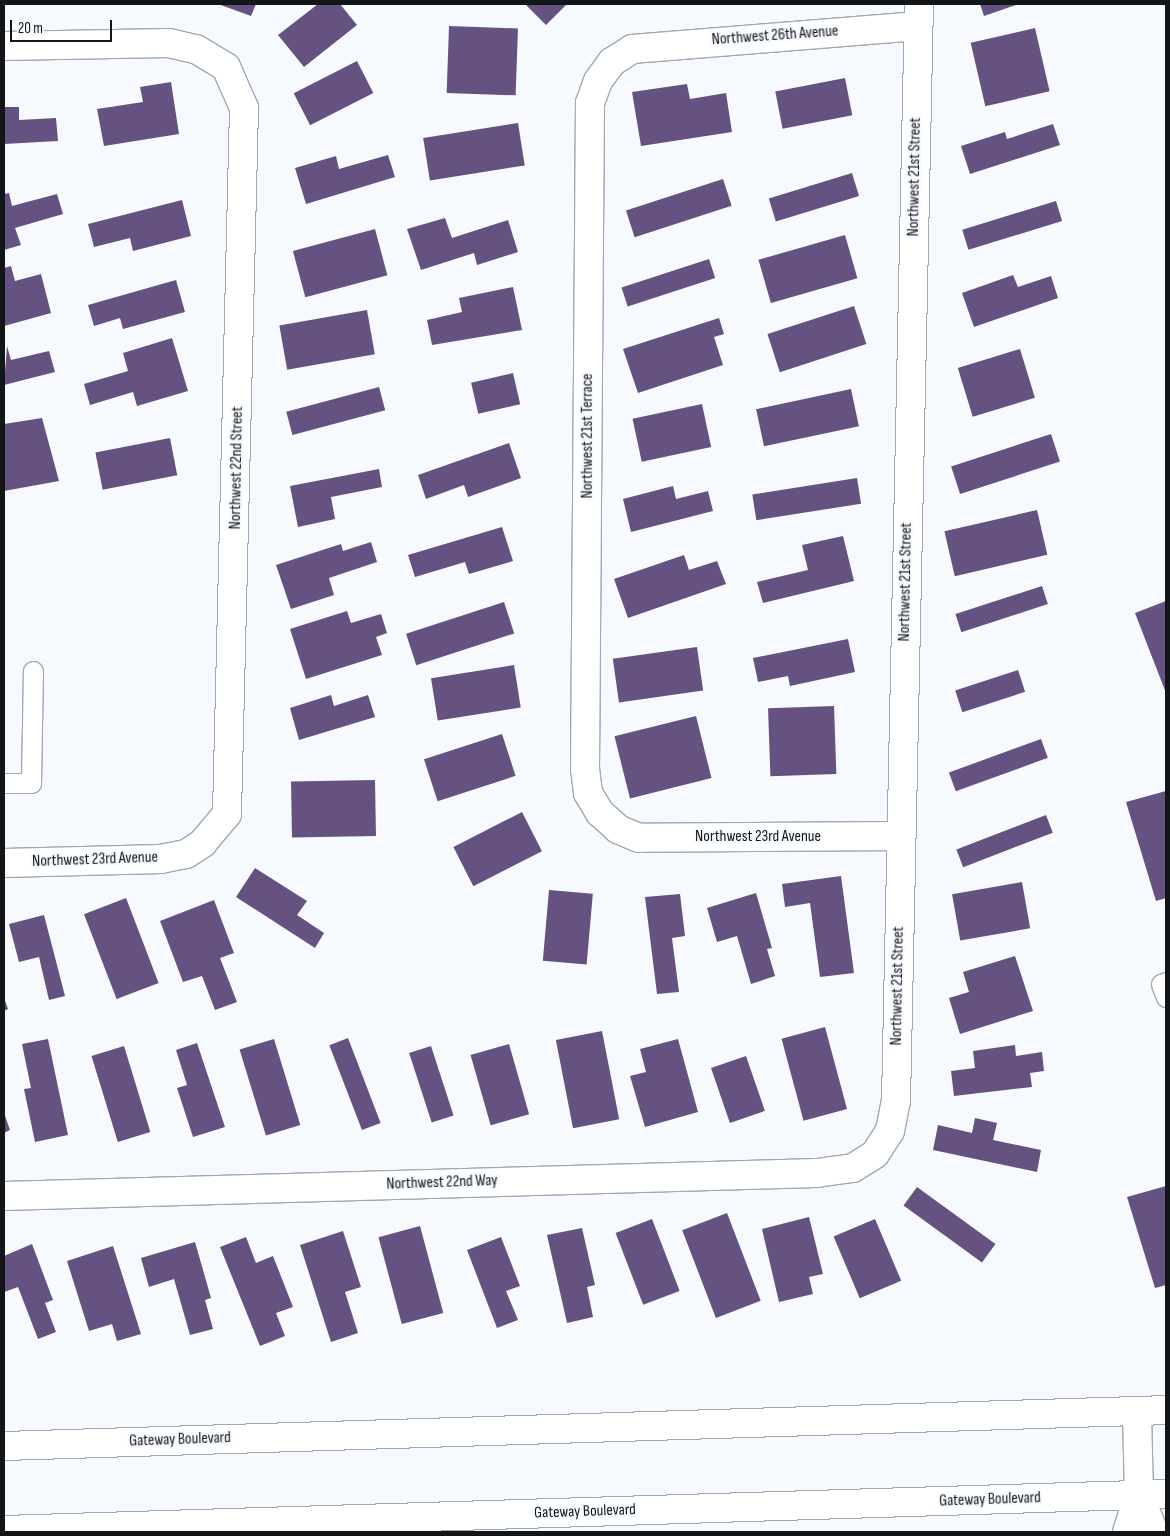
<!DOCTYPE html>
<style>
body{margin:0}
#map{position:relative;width:1170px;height:1536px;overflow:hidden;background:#f6fafe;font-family:"Sofia Sans Condensed",sans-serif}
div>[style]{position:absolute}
.building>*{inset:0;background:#665280;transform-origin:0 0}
.roads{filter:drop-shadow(1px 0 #9fa9b1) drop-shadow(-1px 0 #9fa9b1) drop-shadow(0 1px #9fa9b1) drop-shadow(0 -1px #9fa9b1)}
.service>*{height:19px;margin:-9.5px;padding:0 9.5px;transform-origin:9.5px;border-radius:9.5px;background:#fff}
.minor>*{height:28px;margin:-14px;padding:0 14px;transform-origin:14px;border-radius:14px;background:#fff}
.secondary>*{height:28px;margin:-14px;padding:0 14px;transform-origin:14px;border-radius:14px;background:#fff}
span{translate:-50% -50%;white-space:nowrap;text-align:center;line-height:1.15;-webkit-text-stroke:5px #f6fafe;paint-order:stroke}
.street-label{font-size:16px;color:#131619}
.frame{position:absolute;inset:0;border:5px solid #131619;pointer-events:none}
.scale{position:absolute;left:10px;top:20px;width:102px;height:22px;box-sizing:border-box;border:2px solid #131619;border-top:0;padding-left:6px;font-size:15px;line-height:18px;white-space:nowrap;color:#131619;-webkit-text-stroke:4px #f6fafe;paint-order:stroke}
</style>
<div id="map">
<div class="building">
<div style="clip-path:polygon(218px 4px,256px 4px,251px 16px)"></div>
<div style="clip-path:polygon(318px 4px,340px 4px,357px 25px,304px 67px,278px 35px)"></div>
<div style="clip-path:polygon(525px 4px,567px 4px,546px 25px)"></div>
<div style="clip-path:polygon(980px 4px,1019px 4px,984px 16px)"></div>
<div style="left:449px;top:26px;width:69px;height:67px;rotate:2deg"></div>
<div style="left:1035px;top:28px;width:65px;height:66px;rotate:77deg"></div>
<div style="left:357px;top:61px;width:36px;height:71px;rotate:63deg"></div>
<div style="left:845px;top:78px;width:38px;height:71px;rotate:79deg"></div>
<div style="clip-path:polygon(171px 82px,179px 134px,104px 146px,97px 109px,143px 102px,140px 87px)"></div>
<div style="clip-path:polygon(687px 84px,690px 99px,726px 93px,732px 132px,641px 146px,632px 92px)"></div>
<div style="clip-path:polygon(4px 107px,19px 107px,19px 120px,56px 118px,58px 141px,4px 144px)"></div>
<div style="left:518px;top:123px;width:43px;height:96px;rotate:81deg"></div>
<div style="clip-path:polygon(1053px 124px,1060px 145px,970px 174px,961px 146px,1005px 132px,1007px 139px)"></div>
<div style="clip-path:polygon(388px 155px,395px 177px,306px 204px,295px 168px,336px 156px,339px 169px)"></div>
<div style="left:852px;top:173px;width:24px;height:87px;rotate:73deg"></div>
<div style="left:723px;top:179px;width:28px;height:102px;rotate:72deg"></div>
<div style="clip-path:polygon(9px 193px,12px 206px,57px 194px,63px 214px,15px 228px,21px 245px,4px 250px,4px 194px)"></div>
<div style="clip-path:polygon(182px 200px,191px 236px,133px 251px,130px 238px,94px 247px,88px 224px)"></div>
<div style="left:1056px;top:201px;width:21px;height:98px;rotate:73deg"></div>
<div style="clip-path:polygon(445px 218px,452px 238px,508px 220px,518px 252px,477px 265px,474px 253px,421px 270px,407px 229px)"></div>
<div style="left:375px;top:229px;width:48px;height:85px;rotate:75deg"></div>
<div style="left:845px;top:235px;width:45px;height:90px;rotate:74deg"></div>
<div style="left:709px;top:259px;width:20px;height:92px;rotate:72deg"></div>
<div style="clip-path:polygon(11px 266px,15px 281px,41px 274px,51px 313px,4px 326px,4px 268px)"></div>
<div style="clip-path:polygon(1013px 275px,1018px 287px,1051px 276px,1058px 298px,974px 327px,962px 293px)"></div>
<div style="clip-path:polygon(176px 280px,185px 312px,123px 329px,120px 318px,94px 326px,88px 305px)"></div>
<div style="clip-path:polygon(513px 287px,522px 330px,432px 345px,427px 320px,462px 312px,459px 298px)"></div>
<div style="left:854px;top:306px;width:40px;height:91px;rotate:72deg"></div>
<div style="left:367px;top:310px;width:45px;height:89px;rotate:80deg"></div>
<div style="clip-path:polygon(719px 318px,724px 334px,714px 337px,723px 365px,638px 393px,623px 349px)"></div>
<div style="clip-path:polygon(172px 338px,188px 391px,137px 406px,133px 392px,90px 405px,84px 384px,128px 371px,123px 353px)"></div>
<div style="clip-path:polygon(7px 346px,11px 360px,49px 351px,55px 372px,4px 385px)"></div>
<div style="left:1020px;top:349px;width:51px;height:65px;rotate:73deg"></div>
<div style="left:513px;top:373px;width:32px;height:43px;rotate:77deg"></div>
<div style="left:379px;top:387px;width:24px;height:96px;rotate:75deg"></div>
<div style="left:851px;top:389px;width:38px;height:97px;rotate:78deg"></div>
<div style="left:702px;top:404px;width:44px;height:71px;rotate:78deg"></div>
<div style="clip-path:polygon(42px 418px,59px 481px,4px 491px,4px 424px)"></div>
<div style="left:1051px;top:434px;width:29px;height:105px;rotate:72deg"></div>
<div style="left:170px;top:438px;width:38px;height:76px;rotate:79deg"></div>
<div style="clip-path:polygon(509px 443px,521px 478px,468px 497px,464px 485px,426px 499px,418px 475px)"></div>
<div style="clip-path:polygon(379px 469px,382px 487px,331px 497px,335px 519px,298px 527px,290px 486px)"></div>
<div style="left:857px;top:478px;width:26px;height:106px;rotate:81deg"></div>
<div style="clip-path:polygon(673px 486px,676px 499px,708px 491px,713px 511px,631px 532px,623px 499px)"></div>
<div style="left:1037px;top:510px;width:46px;height:95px;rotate:77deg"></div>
<div style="clip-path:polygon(502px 527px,513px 561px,469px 574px,465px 562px,415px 577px,408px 555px)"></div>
<div style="clip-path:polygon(843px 536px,854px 581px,763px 603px,757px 582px,808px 570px,802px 545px)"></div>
<div style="clip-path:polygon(371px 542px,377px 562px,329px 578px,334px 595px,291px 609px,276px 565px,341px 544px,343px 551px)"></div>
<div style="clip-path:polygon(684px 555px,689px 570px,717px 561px,726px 584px,628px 618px,614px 579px)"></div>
<div style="left:1042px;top:586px;width:19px;height:91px;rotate:72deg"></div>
<div style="clip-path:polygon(1166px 601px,1166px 693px,1135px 613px)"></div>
<div style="left:504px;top:602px;width:33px;height:103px;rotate:72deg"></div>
<div style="clip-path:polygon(347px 611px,351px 623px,381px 614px,387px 633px,376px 637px,382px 655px,306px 679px,290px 629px)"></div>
<div style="clip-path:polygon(848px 639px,855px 672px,790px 686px,788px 676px,758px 682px,753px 658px)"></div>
<div style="left:697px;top:647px;width:44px;height:85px;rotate:82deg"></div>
<div style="left:514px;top:665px;width:43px;height:84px;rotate:81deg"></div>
<div style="left:1018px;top:670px;width:23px;height:66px;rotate:72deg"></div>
<div style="clip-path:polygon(331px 695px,334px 706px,368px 695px,375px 717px,299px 740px,290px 708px)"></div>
<div style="left:834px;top:706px;width:68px;height:66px;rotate:88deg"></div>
<div style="left:696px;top:716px;width:64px;height:84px;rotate:76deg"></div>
<div style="left:502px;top:734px;width:44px;height:82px;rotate:72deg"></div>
<div style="left:1041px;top:739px;width:20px;height:98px;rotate:70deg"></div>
<div style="left:375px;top:780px;width:56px;height:84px;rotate:89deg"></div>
<div style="clip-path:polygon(1166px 791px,1166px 898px,1156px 901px,1126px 802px)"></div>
<div style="left:522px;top:812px;width:44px;height:77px;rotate:63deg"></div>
<div style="left:1046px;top:815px;width:19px;height:96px;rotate:69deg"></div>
<div style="clip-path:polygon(255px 868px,307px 901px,297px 915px,324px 933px,315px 948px,236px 897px)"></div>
<div style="clip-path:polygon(841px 876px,854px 973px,820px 977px,810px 903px,785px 907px,782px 884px)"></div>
<div style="left:1022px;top:882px;width:47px;height:71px;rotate:80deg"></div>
<div style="left:549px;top:890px;width:44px;height:71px;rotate:5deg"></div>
<div style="clip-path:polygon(756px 893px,772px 948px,767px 949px,775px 976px,751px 984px,737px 936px,717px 942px,707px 908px)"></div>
<div style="clip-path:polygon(680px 894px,685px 936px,672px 938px,679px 992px,657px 994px,645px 897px)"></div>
<div style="left:126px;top:898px;width:91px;height:45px;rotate:69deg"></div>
<div style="clip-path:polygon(214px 900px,234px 953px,220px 958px,237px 1002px,215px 1010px,202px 976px,183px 982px,160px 921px)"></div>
<div style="clip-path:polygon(44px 915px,65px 996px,49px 1000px,39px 957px,19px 962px,9px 924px)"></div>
<div style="clip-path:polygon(1015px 956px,1033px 1011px,960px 1034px,949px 998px,969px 992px,963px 972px)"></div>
<div style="clip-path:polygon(4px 998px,8px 1009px,4px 1011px)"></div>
<div style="left:825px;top:1027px;width:85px;height:45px;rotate:75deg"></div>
<div style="left:602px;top:1031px;width:90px;height:47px;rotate:79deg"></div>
<div style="left:348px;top:1038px;width:91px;height:20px;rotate:69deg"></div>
<div style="clip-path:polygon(48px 1039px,68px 1135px,35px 1142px,24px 1089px,31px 1088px,22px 1044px)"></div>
<div style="left:274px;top:1039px;width:90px;height:36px;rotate:73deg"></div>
<div style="clip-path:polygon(678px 1039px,698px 1112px,645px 1127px,630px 1076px,646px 1072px,640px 1049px)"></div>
<div style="clip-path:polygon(197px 1043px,225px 1127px,193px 1137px,177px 1088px,187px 1085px,176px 1050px)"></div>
<div style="left:509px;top:1044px;width:73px;height:40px;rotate:74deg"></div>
<div style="clip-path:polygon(1015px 1045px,1016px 1056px,1042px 1052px,1044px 1071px,1030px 1073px,1032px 1087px,954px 1096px,951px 1071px,975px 1068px,973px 1051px)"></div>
<div style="left:124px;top:1046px;width:90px;height:34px;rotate:73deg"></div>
<div style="left:431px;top:1046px;width:73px;height:23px;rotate:72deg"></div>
<div style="left:746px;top:1056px;width:58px;height:37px;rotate:71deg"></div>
<div style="clip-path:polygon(4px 1113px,10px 1130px,4px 1133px)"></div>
<div style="clip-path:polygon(975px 1118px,997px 1123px,993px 1140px,1041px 1150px,1037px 1172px,933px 1150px,938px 1125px,972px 1133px)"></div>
<div style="clip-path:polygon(1166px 1186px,1166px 1285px,1155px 1288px,1127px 1197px)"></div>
<div style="left:917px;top:1187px;width:97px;height:23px;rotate:36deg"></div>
<div style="left:727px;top:1213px;width:94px;height:48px;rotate:69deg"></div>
<div style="clip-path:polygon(809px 1217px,823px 1274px,809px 1277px,813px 1294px,779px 1302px,762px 1229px)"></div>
<div style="left:652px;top:1219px;width:77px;height:39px;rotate:69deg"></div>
<div style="left:875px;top:1219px;width:67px;height:45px;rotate:67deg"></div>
<div style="left:420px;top:1226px;width:90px;height:43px;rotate:75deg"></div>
<div style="clip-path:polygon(582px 1228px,595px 1285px,587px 1287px,593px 1317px,567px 1323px,547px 1235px)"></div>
<div style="clip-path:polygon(343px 1231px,361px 1287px,345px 1292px,358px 1333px,331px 1342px,300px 1245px)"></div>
<div style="clip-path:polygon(246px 1237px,256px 1263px,273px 1256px,293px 1307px,276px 1313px,285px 1336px,260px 1346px,220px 1247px)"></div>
<div style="clip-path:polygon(501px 1237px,520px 1286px,506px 1291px,518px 1320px,497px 1328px,467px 1250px)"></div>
<div style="clip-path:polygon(195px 1242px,211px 1298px,205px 1300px,213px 1329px,190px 1335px,174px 1279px,149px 1287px,141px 1258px)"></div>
<div style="clip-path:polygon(32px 1244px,53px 1300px,45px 1303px,56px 1332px,38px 1339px,18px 1287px,4px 1292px,4px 1256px)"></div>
<div style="clip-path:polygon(113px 1246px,141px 1334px,117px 1341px,112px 1324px,89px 1331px,67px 1261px)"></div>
</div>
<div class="roads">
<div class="service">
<div style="left:4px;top:783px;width:27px"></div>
<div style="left:31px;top:783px;width:112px;rotate:-89deg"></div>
<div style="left:1166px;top:982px;width:5px;rotate:158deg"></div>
<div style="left:1161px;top:984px;width:14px;rotate:69deg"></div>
</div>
<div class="minor">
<div style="left:4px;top:46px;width:165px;rotate:-1deg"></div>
<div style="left:169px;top:43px;width:28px;rotate:13deg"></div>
<div style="left:196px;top:49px;width:35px;rotate:31deg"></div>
<div style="left:226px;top:67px;width:45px;rotate:66.3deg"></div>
<div style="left:244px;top:108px;width:706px;rotate:91.38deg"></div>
<div style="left:227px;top:814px;width:38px;rotate:130deg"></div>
<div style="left:203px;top:843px;width:20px;rotate:147deg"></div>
<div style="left:186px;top:854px;width:25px;rotate:169deg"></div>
<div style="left:161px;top:859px;width:157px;rotate:178.5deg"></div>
<div style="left:900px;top:836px;width:261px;rotate:179.6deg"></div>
<div style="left:639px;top:838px;width:23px;rotate:-157deg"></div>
<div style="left:618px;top:829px;width:24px;rotate:-138deg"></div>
<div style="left:600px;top:813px;width:23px;rotate:-121deg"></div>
<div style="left:588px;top:793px;width:24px;rotate:-97deg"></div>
<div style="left:585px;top:769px;width:666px;rotate:-89.57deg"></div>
<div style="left:590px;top:103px;width:23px;rotate:-70deg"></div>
<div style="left:598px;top:81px;width:24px;rotate:-54deg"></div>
<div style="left:612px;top:62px;width:24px;rotate:-33deg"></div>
<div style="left:632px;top:49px;width:287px;rotate:-4.6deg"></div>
<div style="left:4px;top:1196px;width:813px;rotate:-1.62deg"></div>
<div style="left:817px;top:1173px;width:36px;rotate:-8deg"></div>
<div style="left:853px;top:1168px;width:26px;rotate:-32deg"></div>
<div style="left:875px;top:1154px;width:27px;rotate:-57deg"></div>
<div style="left:890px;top:1131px;width:31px;rotate:-79deg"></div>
<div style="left:896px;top:1101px;width:1097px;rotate:-88.8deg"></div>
<div style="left:1139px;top:1495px;width:40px;rotate:68deg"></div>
<div style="left:1127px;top:1532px;width:39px;rotate:-72deg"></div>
<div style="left:1139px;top:1495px;width:84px;rotate:-91.4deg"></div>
</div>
<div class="secondary">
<div style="left:4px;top:1446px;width:1163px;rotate:-1.77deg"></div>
<div style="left:4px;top:1530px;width:1163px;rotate:-1.77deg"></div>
</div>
</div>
<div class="street-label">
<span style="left:775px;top:36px;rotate:-4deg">Northwest 26th Avenue</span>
<span style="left:915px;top:177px;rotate:-89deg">Northwest 21st Street</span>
<span style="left:588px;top:436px;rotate:-90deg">Northwest 21st Terrace</span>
<span style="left:237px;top:468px;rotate:-89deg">Northwest 22nd Street</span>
<span style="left:906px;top:582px;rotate:-89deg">Northwest 21st Street</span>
<span style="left:758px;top:837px">Northwest 23rd Avenue</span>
<span style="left:95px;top:860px;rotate:-2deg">Northwest 23rd Avenue</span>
<span style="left:898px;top:986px;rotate:-89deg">Northwest 21st Street</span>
<span style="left:442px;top:1183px;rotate:-2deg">Northwest 22nd Way</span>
<span style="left:180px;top:1440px;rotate:-2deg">Gateway Boulevard</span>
<span style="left:990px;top:1500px;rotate:-2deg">Gateway Boulevard</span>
<span style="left:585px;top:1512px;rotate:-2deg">Gateway Boulevard</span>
</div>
<div class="frame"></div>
<div class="scale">20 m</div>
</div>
